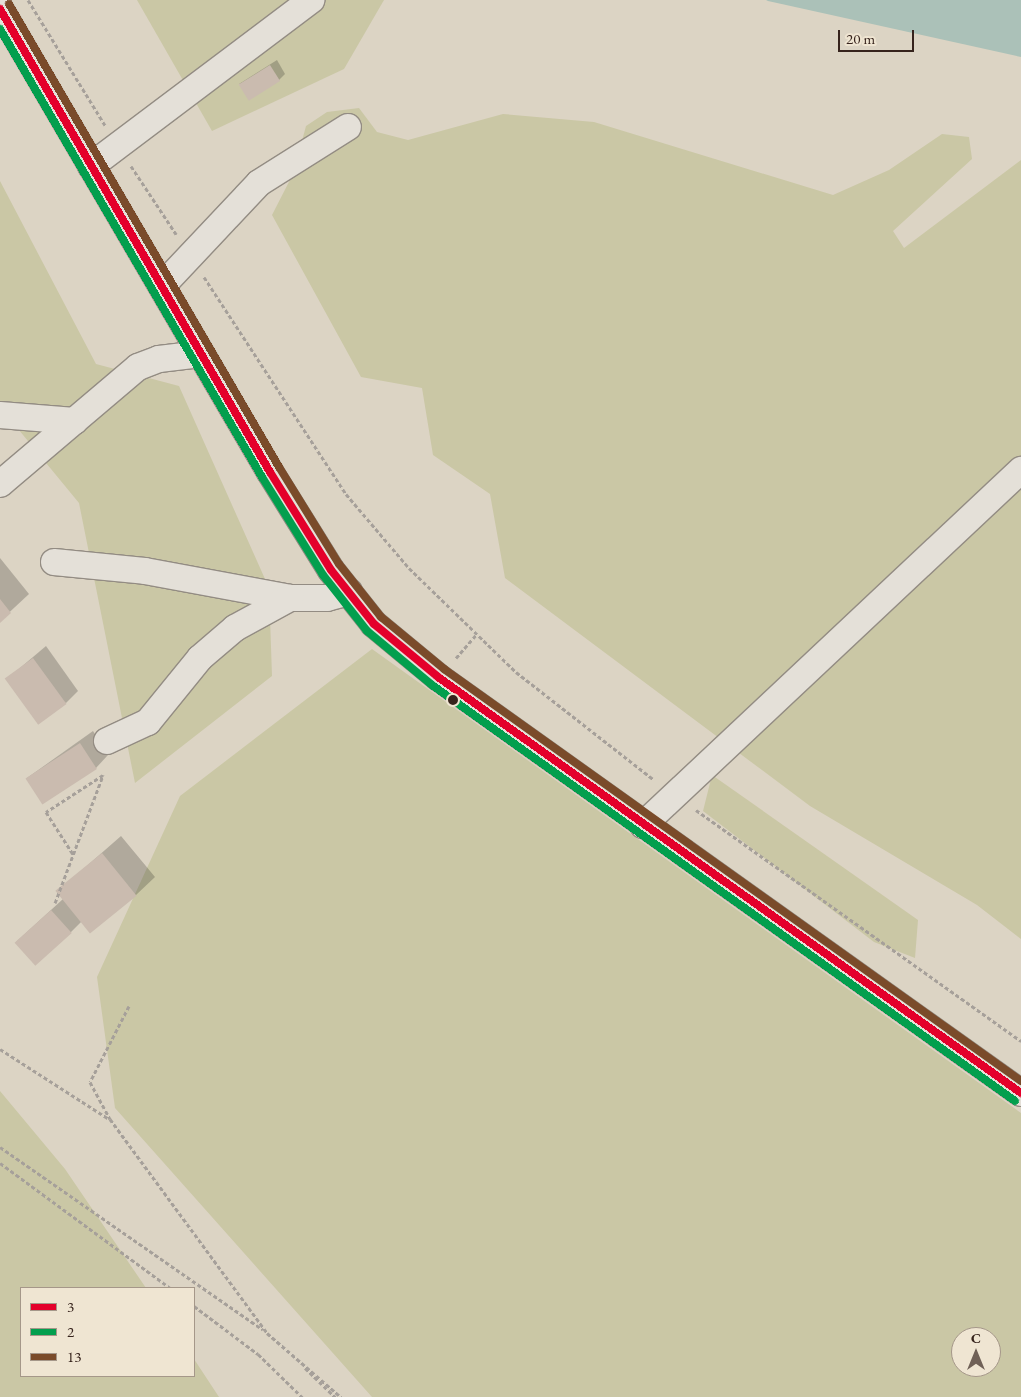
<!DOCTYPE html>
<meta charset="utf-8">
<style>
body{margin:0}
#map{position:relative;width:1021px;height:1397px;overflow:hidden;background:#dcd4c4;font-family:"EB Garamond",serif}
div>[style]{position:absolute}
.green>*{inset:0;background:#cac7a5}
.water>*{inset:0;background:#abc1b8}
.shadow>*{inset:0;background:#0003}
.building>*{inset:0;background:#cabbaf;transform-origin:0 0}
.path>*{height:3px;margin-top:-1.5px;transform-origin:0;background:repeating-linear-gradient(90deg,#a6a09a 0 4px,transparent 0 6.5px)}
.roads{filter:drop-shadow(1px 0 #938c83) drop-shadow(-1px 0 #938c83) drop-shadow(0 1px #938c83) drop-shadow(0 -1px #938c83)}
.minor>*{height:26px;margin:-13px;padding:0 13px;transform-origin:13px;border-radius:13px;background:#e4e0d8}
.bus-1>*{height:8px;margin:-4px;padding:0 4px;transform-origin:4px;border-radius:4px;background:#e4002b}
.bus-2>*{height:8px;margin:-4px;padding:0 4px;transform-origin:4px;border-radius:4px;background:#039f4e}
.bus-3>*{height:8px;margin:-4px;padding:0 4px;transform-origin:4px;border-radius:4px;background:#7a4b2a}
.dots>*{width:14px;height:14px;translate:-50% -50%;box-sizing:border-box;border:2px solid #efe5d2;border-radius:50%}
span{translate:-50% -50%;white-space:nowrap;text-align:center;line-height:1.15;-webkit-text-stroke:4.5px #efe5d2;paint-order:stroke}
.legend{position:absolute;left:20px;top:1287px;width:175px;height:90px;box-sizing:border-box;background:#efe5d2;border:1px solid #a59789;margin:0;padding:6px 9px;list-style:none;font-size:15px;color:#36231c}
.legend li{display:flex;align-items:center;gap:10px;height:25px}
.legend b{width:25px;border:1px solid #a59789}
.north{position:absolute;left:951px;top:1327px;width:50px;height:50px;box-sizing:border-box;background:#efe5d2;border:1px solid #a59789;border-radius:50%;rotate:0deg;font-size:14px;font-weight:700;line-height:20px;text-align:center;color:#36231c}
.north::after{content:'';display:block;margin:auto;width:18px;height:22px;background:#706157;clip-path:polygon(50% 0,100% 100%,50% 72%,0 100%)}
.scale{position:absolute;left:838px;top:30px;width:76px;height:22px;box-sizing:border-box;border:2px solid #36231c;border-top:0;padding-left:6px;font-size:15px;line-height:18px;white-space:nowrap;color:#36231c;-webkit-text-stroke:4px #efe5d2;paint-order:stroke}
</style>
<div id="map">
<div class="green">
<div style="clip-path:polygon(137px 0,384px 0,344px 69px,212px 131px)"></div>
<div style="clip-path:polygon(359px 108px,377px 132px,408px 140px,503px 114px,594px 122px,833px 195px,889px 170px,942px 134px,969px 137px,972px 159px,893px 231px,904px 248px,1021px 160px,1021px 939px,977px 905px,810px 806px,505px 578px,490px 494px,433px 455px,422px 388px,361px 377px,272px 215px,293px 174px,306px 126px,327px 112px)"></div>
<div style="clip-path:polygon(0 181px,96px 364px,179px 386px,269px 588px,272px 676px,135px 783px,79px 503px,0 407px)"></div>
<div style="clip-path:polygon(evenodd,372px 649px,1021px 1113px,1021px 1397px,372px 1397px,115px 1108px,97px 977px,180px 796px,372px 649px,961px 1337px,991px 1337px,991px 1367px,961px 1367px,961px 1337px)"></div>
<div style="clip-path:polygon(712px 775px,918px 920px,915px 958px,874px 942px,703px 811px)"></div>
<div style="clip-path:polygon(0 1091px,65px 1169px,146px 1288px,21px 1288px,21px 1376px,194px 1376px,194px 1359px,219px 1397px,0 1397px)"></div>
</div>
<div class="water">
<div style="clip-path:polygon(766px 0,1021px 0,1021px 57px,768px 1px)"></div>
</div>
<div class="shadow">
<div style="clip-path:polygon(277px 60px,285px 74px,279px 80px,239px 84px)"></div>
<div style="clip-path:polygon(0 558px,29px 594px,0 621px)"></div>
<div style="clip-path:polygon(46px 646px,78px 691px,66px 703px,7px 679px)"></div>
<div style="clip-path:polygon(93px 731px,108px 755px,96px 768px,27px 778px)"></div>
<div style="clip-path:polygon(121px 836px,155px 877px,136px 895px,82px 921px,71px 932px,16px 942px,63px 899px,57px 892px)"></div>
</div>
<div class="building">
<div style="left:270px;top:65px;width:19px;height:37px;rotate:58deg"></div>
<div style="clip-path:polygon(0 599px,11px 613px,0 623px)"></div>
<div style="left:33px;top:658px;width:57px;height:35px;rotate:54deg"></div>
<div style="left:80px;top:743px;width:31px;height:65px;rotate:57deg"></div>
<div style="left:102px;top:853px;width:55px;height:60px;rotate:51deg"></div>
<div style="left:51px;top:910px;width:31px;height:49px;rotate:48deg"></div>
</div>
<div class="path">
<div style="left:28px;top:0;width:147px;rotate:58.4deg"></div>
<div style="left:131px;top:166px;width:82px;rotate:56.5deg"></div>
<div style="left:204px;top:277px;width:259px;rotate:56.8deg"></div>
<div style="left:346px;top:494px;width:97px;rotate:49.6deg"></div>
<div style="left:409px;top:568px;width:149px;rotate:44.2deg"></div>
<div style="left:516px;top:672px;width:175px;rotate:38deg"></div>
<div style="left:456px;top:658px;width:32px;rotate:-49deg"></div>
<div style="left:696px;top:810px;width:399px;rotate:35.4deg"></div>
<div style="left:55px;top:903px;width:137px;rotate:-69.4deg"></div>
<div style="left:103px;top:775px;width:68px;rotate:147deg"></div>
<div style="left:46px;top:812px;width:50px;rotate:57.3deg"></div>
<div style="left:129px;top:1006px;width:85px;rotate:117.2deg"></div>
<div style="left:90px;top:1082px;width:42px;rotate:61.6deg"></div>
<div style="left:110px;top:1119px;width:265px;rotate:53.7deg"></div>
<div style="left:267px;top:1333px;width:98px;rotate:40.9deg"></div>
<div style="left:0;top:1049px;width:130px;rotate:32.7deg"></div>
<div style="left:0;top:1147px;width:320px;rotate:34.8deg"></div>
<div style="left:0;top:1163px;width:211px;rotate:36.3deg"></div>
<div style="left:194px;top:1306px;width:80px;rotate:36.9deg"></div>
<div style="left:258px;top:1354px;width:62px;rotate:44.3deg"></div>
<div style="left:305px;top:1368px;width:42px;rotate:44deg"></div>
</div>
<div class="roads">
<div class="minor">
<div style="left:0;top:9px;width:536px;rotate:59.75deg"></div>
<div style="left:270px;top:472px;width:115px;rotate:58.1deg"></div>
<div style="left:331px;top:570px;width:69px;rotate:51.5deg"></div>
<div style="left:374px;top:624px;width:83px;rotate:39.6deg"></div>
<div style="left:438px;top:677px;width:716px;rotate:35.51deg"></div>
<div style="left:91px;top:166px;width:276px;rotate:-37deg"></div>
<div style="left:162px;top:286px;width:141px;rotate:-46.7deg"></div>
<div style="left:259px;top:183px;width:105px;rotate:-32.2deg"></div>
<div style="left:0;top:415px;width:75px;rotate:4.6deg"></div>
<div style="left:0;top:484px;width:181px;rotate:-40.3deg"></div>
<div style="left:138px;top:367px;width:22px;rotate:-21deg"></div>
<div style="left:159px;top:359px;width:42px;rotate:-6.8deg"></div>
<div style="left:54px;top:562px;width:91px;rotate:5.6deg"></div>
<div style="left:145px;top:571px;width:147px;rotate:10.5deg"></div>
<div style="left:290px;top:598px;width:37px"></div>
<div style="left:327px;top:598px;width:23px;rotate:-15deg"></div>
<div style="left:107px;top:741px;width:45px;rotate:-24.9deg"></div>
<div style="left:148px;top:722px;width:82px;rotate:-50.9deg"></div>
<div style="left:200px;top:658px;width:46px;rotate:-40.6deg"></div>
<div style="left:235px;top:628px;width:63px;rotate:-28.6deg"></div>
<div style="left:643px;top:825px;width:519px;rotate:-43.2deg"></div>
</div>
</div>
<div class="bus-1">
<div style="left:0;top:9px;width:536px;rotate:59.75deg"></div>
<div style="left:270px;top:472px;width:115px;rotate:58.1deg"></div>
<div style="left:331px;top:570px;width:69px;rotate:51.5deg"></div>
<div style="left:374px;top:624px;width:83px;rotate:39.6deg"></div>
<div style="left:438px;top:677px;width:716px;rotate:35.51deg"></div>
</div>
<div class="bus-2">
<div style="left:0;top:29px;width:519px;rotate:59.68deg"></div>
<div style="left:262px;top:477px;width:115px;rotate:58.1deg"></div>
<div style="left:323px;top:575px;width:71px;rotate:51.8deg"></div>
<div style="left:367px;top:631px;width:85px;rotate:39.7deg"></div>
<div style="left:432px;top:685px;width:716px;rotate:35.51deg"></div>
</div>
<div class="bus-3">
<div style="left:9px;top:4px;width:536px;rotate:59.75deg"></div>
<div style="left:279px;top:467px;width:114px;rotate:58.3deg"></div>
<div style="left:339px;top:564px;width:68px;rotate:51.6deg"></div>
<div style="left:381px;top:617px;width:82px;rotate:39.5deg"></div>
<div style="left:444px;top:669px;width:709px;rotate:35.53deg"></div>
</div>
<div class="dots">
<div style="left:453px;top:700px;background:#36231c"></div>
</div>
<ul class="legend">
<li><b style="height:6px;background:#e4002b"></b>3</li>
<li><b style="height:6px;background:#039f4e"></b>2</li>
<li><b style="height:6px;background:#7a4b2a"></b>13</li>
</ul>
<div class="north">С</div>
<div class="scale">20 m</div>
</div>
